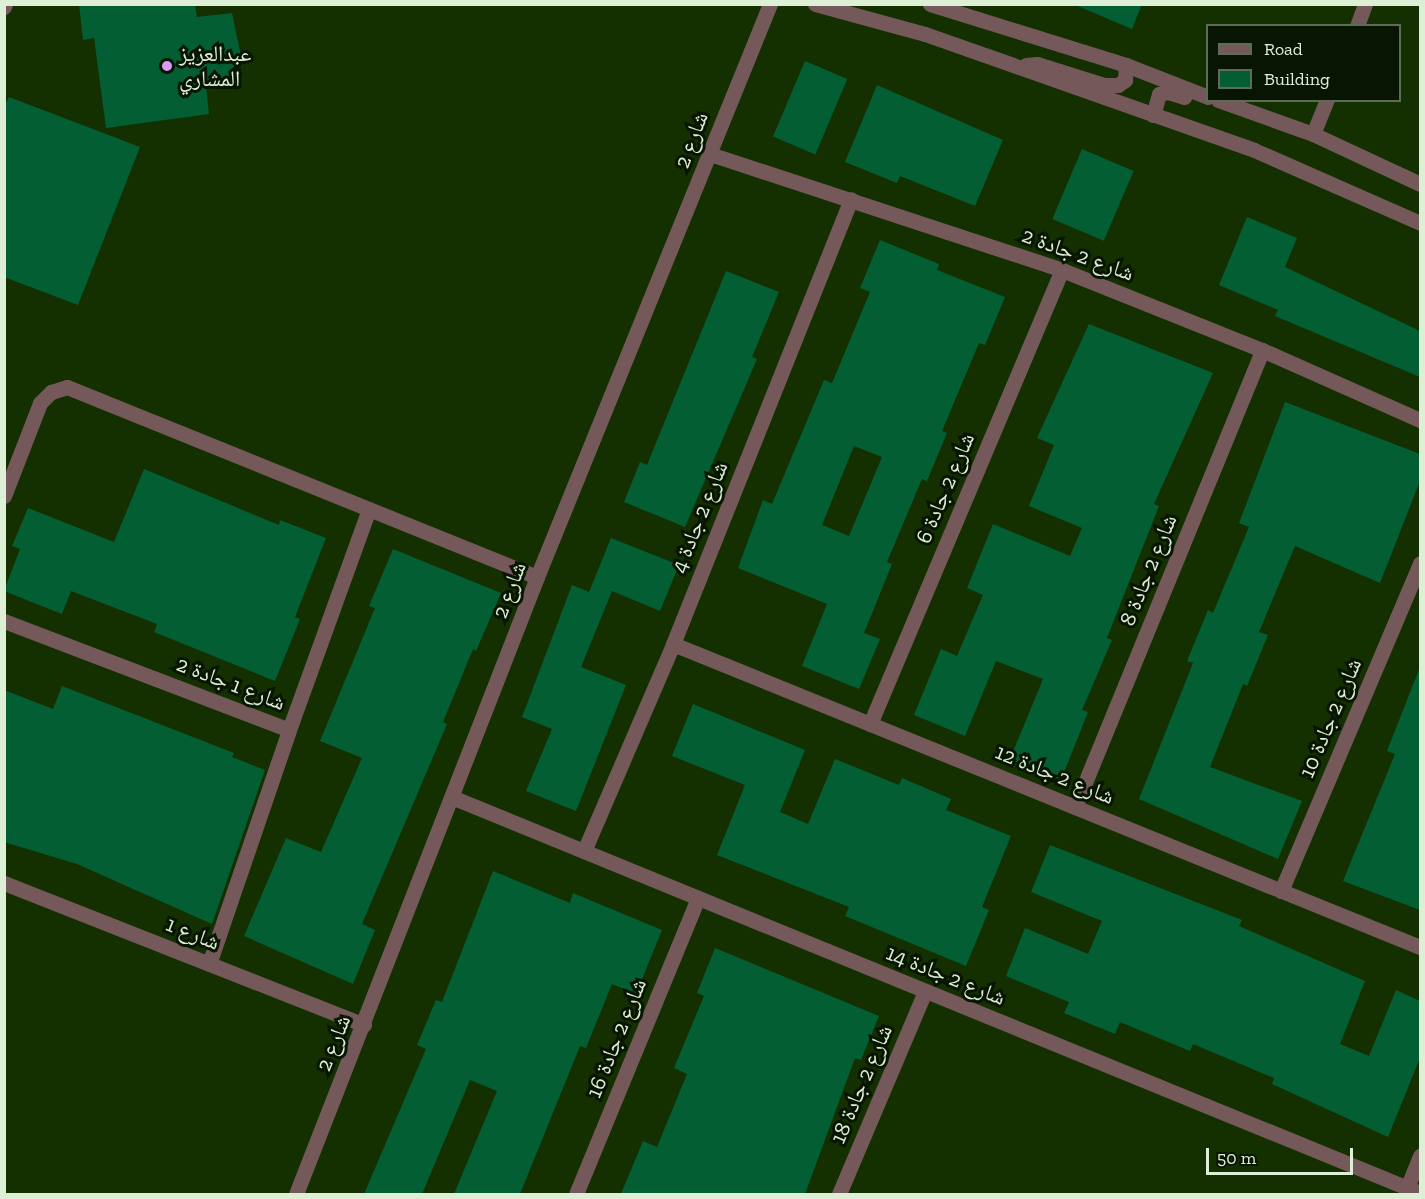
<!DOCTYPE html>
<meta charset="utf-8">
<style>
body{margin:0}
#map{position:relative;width:1425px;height:1199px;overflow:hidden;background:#143000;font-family:"Zilla Slab","Noto Naskh Arabic",serif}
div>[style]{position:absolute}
.building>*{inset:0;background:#035e34;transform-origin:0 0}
.minor>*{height:15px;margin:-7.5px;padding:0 7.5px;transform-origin:7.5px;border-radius:7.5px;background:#74585a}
.tertiary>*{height:15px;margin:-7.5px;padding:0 7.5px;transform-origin:7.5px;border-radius:7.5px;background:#74585a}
.dots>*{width:16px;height:16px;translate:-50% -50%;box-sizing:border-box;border:3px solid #081503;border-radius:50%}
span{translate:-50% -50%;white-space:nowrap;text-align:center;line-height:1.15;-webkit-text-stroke:6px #081503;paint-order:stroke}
.poi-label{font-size:22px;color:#ddefd4}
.left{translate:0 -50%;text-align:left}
.street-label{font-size:22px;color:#ddefd4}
.frame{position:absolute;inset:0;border:6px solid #ddefd4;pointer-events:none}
.legend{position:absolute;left:1206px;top:24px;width:195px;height:78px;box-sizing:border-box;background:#081503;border:2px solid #5d6c57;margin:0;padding:8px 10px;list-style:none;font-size:18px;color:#ddefd4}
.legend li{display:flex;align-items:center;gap:12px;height:30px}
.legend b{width:30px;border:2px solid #5d6c57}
.scale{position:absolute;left:1206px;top:1148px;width:147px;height:27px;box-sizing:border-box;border:3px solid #ddefd4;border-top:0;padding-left:8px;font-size:18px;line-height:21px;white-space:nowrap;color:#ddefd4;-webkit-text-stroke:4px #081503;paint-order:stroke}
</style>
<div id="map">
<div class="building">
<div style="clip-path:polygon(79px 4px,195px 4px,197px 17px,232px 13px,241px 56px,228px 85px,206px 86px,209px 114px,106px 128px,94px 38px,83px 40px)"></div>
<div style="clip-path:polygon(1073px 4px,1142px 4px,1132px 29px)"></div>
<div style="left:805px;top:61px;width:46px;height:82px;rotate:23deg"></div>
<div style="clip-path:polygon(877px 85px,1003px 140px,975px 206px,900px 176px,897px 183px,845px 162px)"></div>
<div style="clip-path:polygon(9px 97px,140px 147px,78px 305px,4px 277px,4px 107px)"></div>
<div style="left:1082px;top:149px;width:56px;height:76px;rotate:23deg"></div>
<div style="clip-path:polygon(1247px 217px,1297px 238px,1285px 267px,1420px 331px,1420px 377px,1275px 316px,1278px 310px,1219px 285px)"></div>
<div style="clip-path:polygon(evenodd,880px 240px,939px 264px,937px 270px,1005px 297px,985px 345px,979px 343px,942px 431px,947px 433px,927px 481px,922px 479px,887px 562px,892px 564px,864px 633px,880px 639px,859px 689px,802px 666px,827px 604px,738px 568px,763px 500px,772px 504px,824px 380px,832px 383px,870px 292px,860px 288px,880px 240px,854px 446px,882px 457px,849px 536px,822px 525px,854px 446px)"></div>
<div style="clip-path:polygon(726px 271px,779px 292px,752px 357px,757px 359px,685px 527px,624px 502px,640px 462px,647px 465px)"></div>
<div style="clip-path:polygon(1089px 324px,1213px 373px,1154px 504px,1159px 506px,1107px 638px,1112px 640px,1082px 710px,1088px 712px,1061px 780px,1010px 759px,1043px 679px,996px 661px,965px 736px,914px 715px,941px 649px,957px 656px,983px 595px,967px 588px,993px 524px,1070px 556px,1082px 528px,1029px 506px,1054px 445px,1037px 438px)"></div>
<div style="clip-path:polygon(1285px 402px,1420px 454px,1420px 481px,1380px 583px,1295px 546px,1259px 632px,1268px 635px,1247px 686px,1243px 684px,1210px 767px,1302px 801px,1278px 859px,1139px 799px,1193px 663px,1187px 661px,1208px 610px,1213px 613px,1249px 527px,1239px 523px)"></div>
<div style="clip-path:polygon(144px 469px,279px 525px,280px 520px,326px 538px,295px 617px,300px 619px,275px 681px,154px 632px,157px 624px,71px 591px,62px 614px,4px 591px,20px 549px,12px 546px,28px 508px,114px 542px)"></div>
<div style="clip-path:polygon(611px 538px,679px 565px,660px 611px,612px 591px,581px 667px,626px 685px,576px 811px,526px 791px,552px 729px,522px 717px,572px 585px,589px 592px)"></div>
<div style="clip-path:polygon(393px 549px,501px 593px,476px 651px,473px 649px,443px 722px,447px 724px,362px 924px,375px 930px,353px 984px,244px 936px,286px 838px,321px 852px,362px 758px,320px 741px,375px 608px,369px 606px)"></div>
<div style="clip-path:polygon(1420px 667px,1420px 910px,1343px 881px,1395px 754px,1387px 751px)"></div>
<div style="clip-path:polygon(62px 686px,234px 753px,232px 757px,265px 770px,212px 924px,77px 864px,4px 842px,4px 690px,53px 709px)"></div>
<div style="clip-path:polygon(693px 704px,805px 750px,780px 812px,808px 824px,835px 759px,899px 785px,902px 778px,951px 799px,946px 810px,1011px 836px,982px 907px,989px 910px,966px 966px,845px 916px,849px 907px,717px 855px,745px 785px,672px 756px)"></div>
<div style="clip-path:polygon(1050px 845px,1242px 920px,1239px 926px,1365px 981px,1340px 1044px,1369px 1056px,1396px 990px,1420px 1001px,1420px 1058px,1388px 1137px,1272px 1084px,1274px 1078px,1193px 1044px,1190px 1051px,1120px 1022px,1115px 1034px,1064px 1013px,1069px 1002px,1006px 976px,1025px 928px,1088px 954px,1102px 921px,1031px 892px)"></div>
<div style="clip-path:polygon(493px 871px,570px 903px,573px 893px,662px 930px,636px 994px,612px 984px,586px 1048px,580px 1046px,520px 1194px,454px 1194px,497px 1091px,470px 1080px,422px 1194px,364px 1194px,426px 1049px,417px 1045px,436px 1000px,442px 1002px)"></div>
<div style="clip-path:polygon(715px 948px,879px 1016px,861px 1060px,855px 1058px,805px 1194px,621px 1194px,643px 1141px,657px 1147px,687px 1074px,674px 1068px,704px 996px,697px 993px)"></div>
</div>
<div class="minor">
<div style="left:1357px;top:26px;width:23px;rotate:-70deg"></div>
<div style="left:1313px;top:134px;width:37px;rotate:-68deg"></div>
<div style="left:710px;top:154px;width:371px;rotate:18.2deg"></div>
<div style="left:1062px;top:270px;width:215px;rotate:21.8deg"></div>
<div style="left:1262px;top:350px;width:173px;rotate:23.9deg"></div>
<div style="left:4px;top:496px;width:100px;rotate:-68.8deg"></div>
<div style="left:40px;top:403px;width:16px;rotate:-45deg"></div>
<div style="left:51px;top:392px;width:17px;rotate:-17deg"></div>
<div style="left:67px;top:387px;width:507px;rotate:22.01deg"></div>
<div style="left:4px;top:621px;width:305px;rotate:20.9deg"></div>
<div style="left:289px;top:730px;width:235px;rotate:-70.1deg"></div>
<div style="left:673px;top:644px;width:806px;rotate:22.08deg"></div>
<div style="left:870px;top:724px;width:493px;rotate:-67.1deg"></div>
<div style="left:454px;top:798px;width:1044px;rotate:22.24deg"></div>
<div style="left:1075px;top:807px;width:494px;rotate:-67.7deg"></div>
<div style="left:584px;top:851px;width:225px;rotate:-66.7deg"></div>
<div style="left:673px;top:644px;width:479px;rotate:-68.2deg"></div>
<div style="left:4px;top:883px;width:387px;rotate:21.5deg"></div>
<div style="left:1281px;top:891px;width:356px;rotate:-67deg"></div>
<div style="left:209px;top:964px;width:247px;rotate:-71.1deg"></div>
<div style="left:1407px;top:1188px;width:35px;rotate:-68deg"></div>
<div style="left:296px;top:1194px;width:662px;rotate:-68.66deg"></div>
<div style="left:537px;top:577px;width:619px;rotate:-67.87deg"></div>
<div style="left:576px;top:1194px;width:320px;rotate:-67.6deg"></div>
<div style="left:839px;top:1194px;width:220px;rotate:-67deg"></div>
</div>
<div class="tertiary">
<div style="left:815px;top:4px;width:114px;rotate:15.3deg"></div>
<div style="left:925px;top:34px;width:349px;rotate:19.4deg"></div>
<div style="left:1254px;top:150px;width:181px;rotate:23.7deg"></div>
<div style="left:930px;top:4px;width:205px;rotate:17.3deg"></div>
<div style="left:1126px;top:65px;width:88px;rotate:21.3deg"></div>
<div style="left:4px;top:7px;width:3px;rotate:-72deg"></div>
<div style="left:1026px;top:65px;width:11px;rotate:-5deg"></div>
<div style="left:1037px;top:64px;width:70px;rotate:17.4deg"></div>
<div style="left:1104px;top:85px;width:14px"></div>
<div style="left:1118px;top:85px;width:9px;rotate:-36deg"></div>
<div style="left:1125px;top:80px;width:15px;rotate:-86deg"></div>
<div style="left:1218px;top:100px;width:101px;rotate:19.7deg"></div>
<div style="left:1313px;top:134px;width:118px;rotate:25deg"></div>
<div style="left:1153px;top:115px;width:22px;rotate:-74deg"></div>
<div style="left:1159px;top:94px;width:9px;rotate:-13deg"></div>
<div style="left:1168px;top:92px;width:17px;rotate:17deg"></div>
</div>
<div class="dots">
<div style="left:167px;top:66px;background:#da9af6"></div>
</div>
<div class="poi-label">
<span class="left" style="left:179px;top:66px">عبدالعزيز<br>المشاري</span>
</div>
<div class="street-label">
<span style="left:691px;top:140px;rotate:-69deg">شارع 2</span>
<span style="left:1078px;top:254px;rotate:20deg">شارع 2 جادة 2</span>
<span style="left:945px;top:488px;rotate:-67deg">شارع 2 جادة 6</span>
<span style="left:699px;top:517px;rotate:-68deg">شارع 2 جادة 4</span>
<span style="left:1148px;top:570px;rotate:-68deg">شارع 2 جادة 8</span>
<span style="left:509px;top:590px;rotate:-69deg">شارع 2</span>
<span style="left:231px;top:683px;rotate:21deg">شارع 1 جادة 2</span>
<span style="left:1330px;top:718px;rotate:-67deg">شارع 2 جادة 10</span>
<span style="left:1055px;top:774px;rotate:22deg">شارع 2 جادة 12</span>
<span style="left:193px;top:933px;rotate:22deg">شارع 1</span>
<span style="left:946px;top:975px;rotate:22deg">شارع 2 جادة 14</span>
<span style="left:616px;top:1038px;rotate:-68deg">شارع 2 جادة 16</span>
<span style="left:333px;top:1043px;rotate:-68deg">شارع 2</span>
<span style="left:861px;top:1084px;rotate:-67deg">شارع 2 جادة 18</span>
</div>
<div class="frame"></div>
<ul class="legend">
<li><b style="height:8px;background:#74585a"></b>Road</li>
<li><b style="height:16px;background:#035e34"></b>Building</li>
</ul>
<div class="scale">50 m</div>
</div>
